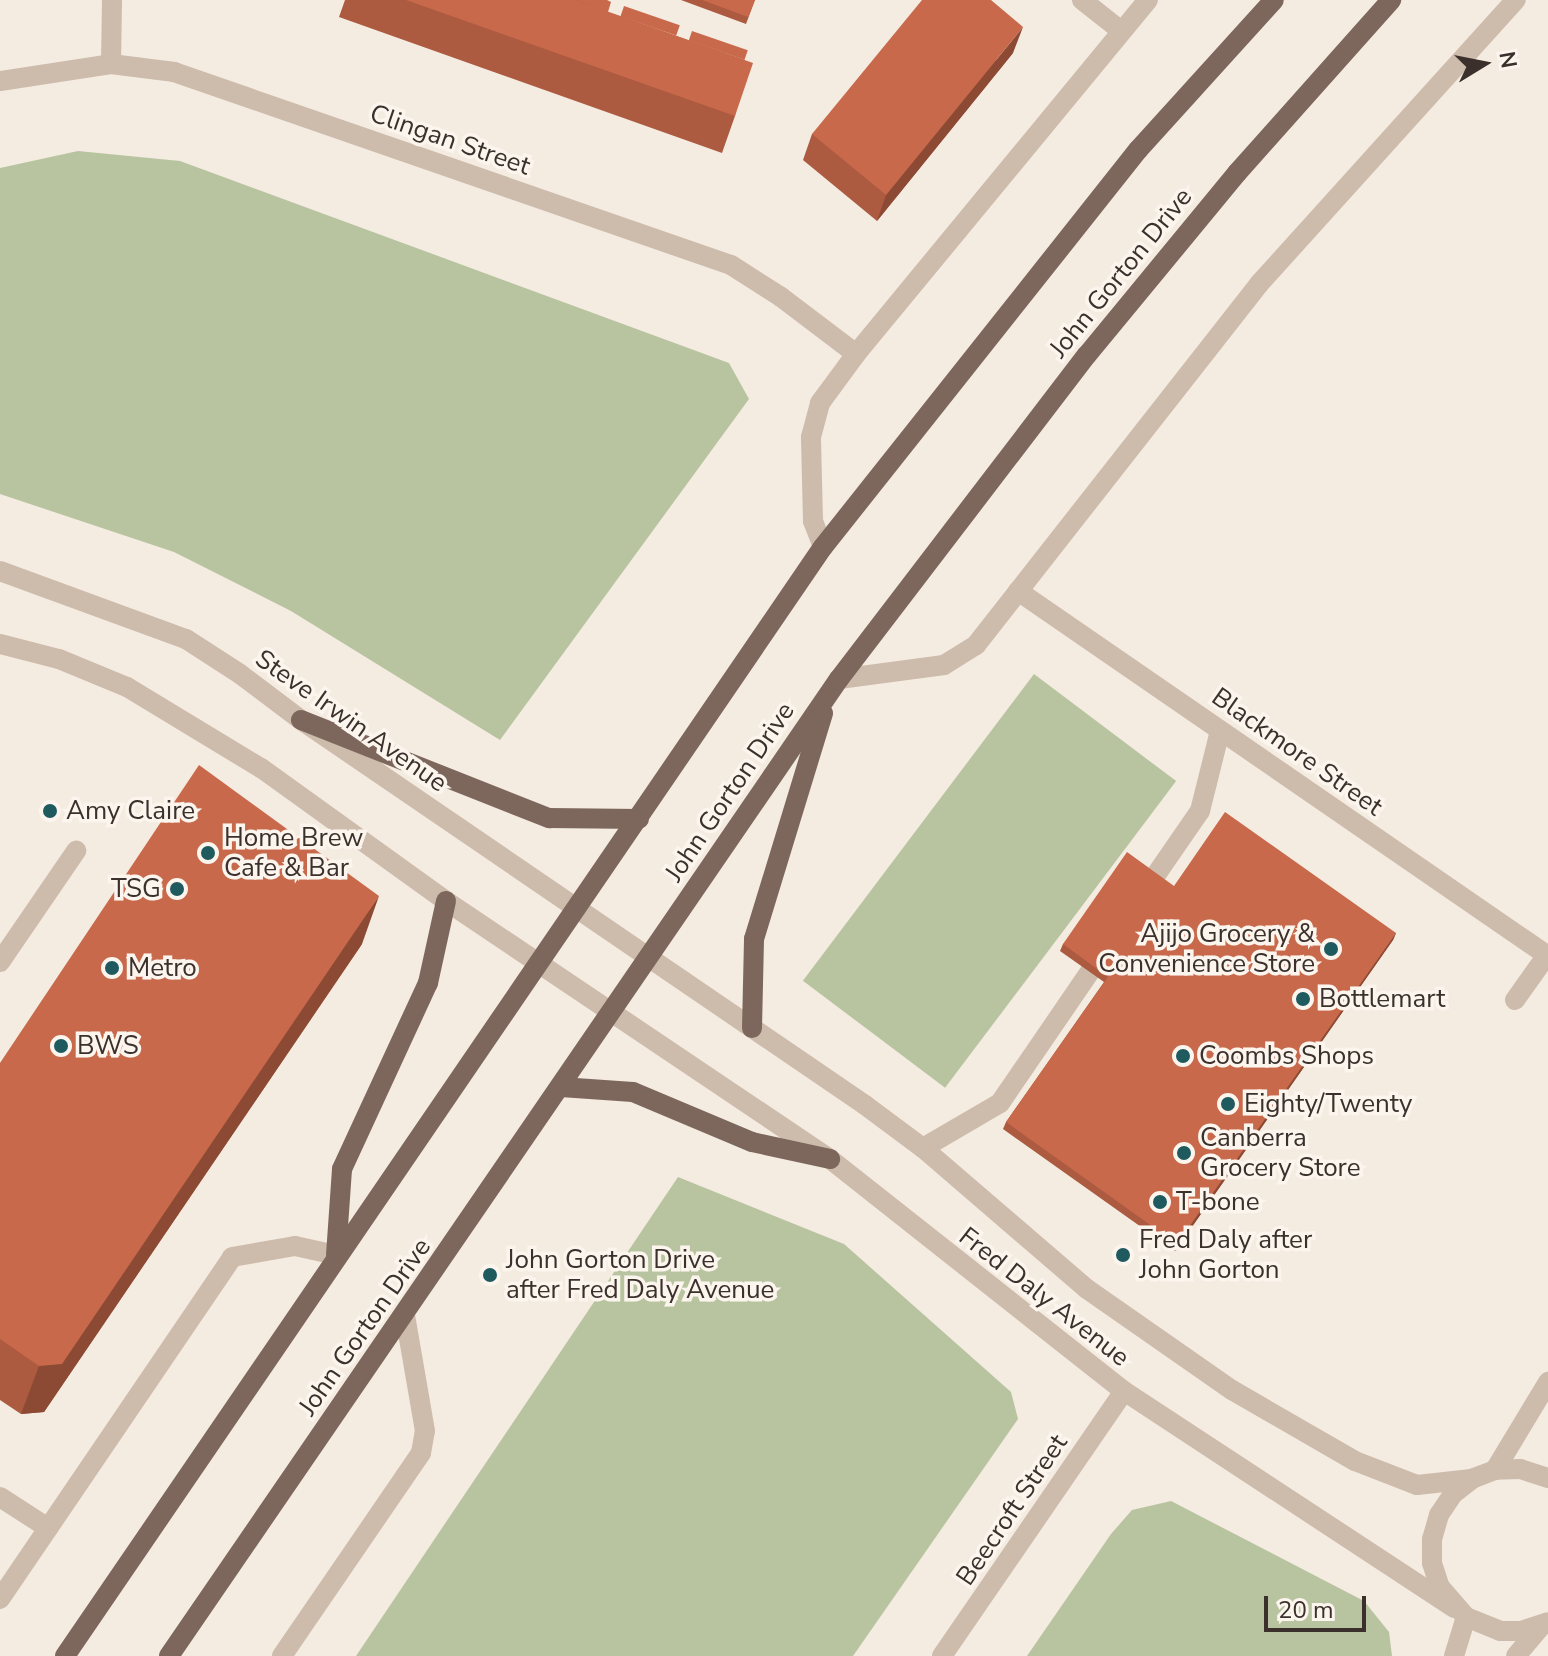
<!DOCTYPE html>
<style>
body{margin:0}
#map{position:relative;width:1548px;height:1656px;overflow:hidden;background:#f4ebe1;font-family:"Nunito Sans",sans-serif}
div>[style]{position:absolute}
.green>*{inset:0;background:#b8c4a0;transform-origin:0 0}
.service>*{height:20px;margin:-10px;padding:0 10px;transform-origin:10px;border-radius:10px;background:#cdbbac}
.minor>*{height:20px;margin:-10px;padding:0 10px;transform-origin:10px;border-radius:10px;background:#cdbbac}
.tertiary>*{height:20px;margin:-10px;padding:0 10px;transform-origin:10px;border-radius:10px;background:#cdbbac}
.primary>*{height:20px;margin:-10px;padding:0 10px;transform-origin:10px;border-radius:10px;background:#7d675c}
.wall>*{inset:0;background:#ac5a40}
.shaded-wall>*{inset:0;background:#8c4a34}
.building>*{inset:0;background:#c8694b;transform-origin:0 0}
.dots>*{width:22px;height:22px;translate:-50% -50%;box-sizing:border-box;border:4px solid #fbf5ee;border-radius:50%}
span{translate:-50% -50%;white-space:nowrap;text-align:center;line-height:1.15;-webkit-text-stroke:7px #fbf5ee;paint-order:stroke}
.street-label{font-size:26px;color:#3b302b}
.poi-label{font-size:26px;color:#3b302b}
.left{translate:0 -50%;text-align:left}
.right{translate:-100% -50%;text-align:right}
.north{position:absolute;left:1444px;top:24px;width:80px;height:80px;-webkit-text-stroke:6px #fbf5ee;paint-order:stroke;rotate:80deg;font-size:22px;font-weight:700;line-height:32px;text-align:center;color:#3b302b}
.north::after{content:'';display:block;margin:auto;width:28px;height:36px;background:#3b302b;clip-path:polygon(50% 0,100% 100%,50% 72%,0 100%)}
.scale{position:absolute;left:1264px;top:1596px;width:102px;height:36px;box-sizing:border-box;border:4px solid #3b302b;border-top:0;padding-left:10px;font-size:24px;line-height:28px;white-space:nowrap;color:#3b302b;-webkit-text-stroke:6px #fbf5ee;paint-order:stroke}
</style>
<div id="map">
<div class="green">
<div style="clip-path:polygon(78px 151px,180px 161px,729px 363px,749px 399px,500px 740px,291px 611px,174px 552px,0 494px,0 168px)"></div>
<div style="left:1034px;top:674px;width:178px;height:384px;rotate:37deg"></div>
<div style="clip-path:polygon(678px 1177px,844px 1244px,1011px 1392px,1018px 1419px,853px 1656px,356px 1656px)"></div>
<div style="clip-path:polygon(1171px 1501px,1364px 1601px,1389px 1632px,1392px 1656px,1027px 1656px,1111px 1534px,1132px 1510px)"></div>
</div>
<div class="service">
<div style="left:1142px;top:895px;width:102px;rotate:-55.4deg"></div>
<div style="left:1200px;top:811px;width:82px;rotate:-76deg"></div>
<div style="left:0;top:962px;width:135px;rotate:-55.6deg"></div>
<div style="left:1515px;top:1000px;width:55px;rotate:-54.6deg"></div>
<div style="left:923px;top:1148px;width:89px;rotate:-30.3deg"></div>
<div style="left:1000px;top:1103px;width:184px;rotate:-55.6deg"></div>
</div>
<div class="minor">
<div style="left:1082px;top:0;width:48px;rotate:38.3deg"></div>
<div style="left:111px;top:64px;width:64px;rotate:-89.1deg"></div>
<div style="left:0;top:81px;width:112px;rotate:-8.7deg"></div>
<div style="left:111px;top:64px;width:64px;rotate:7.2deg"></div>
<div style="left:174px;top:72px;width:589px;rotate:19.11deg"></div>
<div style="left:731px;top:265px;width:59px;rotate:32.6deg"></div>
<div style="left:781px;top:297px;width:94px;rotate:37.2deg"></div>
<div style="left:823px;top:547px;width:28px;rotate:-111deg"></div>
<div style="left:813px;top:521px;width:84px;rotate:-91.4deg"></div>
<div style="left:811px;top:437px;width:35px;rotate:-75deg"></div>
<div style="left:820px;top:403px;width:61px;rotate:-53.7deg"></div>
<div style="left:856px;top:354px;width:459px;rotate:-50.5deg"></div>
<div style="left:1018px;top:591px;width:644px;rotate:34.55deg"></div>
<div style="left:839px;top:679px;width:106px;rotate:-7.6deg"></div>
<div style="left:944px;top:665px;width:38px;rotate:-32deg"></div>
<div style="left:976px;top:645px;width:459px;rotate:-51.9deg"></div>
<div style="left:1259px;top:284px;width:383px;rotate:-47.9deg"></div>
<div style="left:1495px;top:1470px;width:103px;rotate:-58.9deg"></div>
<div style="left:0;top:1497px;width:57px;rotate:32.9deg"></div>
<div style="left:0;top:1599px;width:413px;rotate:-55.8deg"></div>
<div style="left:232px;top:1257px;width:64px;rotate:-9.9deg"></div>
<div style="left:295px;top:1246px;width:42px;rotate:12.4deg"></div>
<div style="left:282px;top:1656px;width:246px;rotate:-55.6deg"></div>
<div style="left:421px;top:1453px;width:22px;rotate:-80deg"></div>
<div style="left:425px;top:1431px;width:118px;rotate:-99.8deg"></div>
<div style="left:942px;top:1656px;width:321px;rotate:-55.5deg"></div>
<div style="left:1454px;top:1656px;width:41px;rotate:-72.9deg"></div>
<div style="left:1516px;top:1656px;width:39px;rotate:-50deg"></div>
</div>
<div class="tertiary">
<div style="left:0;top:571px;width:198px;rotate:20.1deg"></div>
<div style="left:186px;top:639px;width:64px;rotate:32.9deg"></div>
<div style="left:240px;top:674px;width:76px;rotate:37deg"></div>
<div style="left:301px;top:720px;width:683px;rotate:34.32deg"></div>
<div style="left:865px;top:1105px;width:72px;rotate:36.6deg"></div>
<div style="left:923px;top:1148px;width:216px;rotate:40.7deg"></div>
<div style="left:1087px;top:1289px;width:177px;rotate:34.9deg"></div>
<div style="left:1232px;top:1390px;width:142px;rotate:30deg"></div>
<div style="left:1355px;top:1461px;width:66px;rotate:21.2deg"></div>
<div style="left:1417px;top:1485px;width:55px;rotate:-6.2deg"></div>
<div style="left:0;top:644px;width:61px;rotate:14.3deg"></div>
<div style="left:59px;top:659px;width:74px;rotate:22.4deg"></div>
<div style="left:127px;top:687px;width:157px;rotate:31.2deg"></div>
<div style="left:261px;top:768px;width:228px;rotate:35.7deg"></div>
<div style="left:446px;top:901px;width:463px;rotate:33.9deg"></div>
<div style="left:830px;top:1159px;width:375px;rotate:38.3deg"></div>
<div style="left:1124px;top:1391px;width:395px;rotate:33.3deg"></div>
<div style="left:1548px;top:1478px;width:29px;rotate:-162deg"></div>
<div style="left:1520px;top:1469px;width:25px;rotate:178deg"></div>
<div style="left:1495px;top:1470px;width:25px;rotate:159deg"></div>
<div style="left:1472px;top:1479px;width:24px;rotate:142deg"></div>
<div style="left:1453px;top:1494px;width:25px;rotate:124deg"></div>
<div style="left:1439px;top:1515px;width:25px;rotate:106deg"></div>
<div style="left:1432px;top:1539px;width:24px;rotate:90deg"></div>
<div style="left:1432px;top:1563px;width:25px;rotate:72deg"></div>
<div style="left:1440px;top:1587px;width:40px;rotate:49deg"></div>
<div style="left:1466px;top:1617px;width:37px;rotate:22deg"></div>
<div style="left:1500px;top:1631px;width:21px"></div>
<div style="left:1521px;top:1631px;width:28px;rotate:-18deg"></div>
</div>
<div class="primary">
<div style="left:301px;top:720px;width:267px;rotate:21.6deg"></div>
<div style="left:549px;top:818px;width:90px;rotate:0.6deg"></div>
<div style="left:752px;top:1028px;width:89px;rotate:-88.7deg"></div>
<div style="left:754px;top:939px;width:236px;rotate:-73deg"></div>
<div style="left:561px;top:1087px;width:72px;rotate:4deg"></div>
<div style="left:633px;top:1092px;width:129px;rotate:22.8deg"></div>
<div style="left:752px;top:1142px;width:80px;rotate:12.3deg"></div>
<div style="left:336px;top:1255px;width:86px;rotate:-86deg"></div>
<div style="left:342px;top:1169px;width:205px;rotate:-65.2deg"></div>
<div style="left:428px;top:983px;width:84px;rotate:-77.6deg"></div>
<div style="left:65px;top:1656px;width:1343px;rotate:-55.65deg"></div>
<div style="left:823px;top:547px;width:507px;rotate:-51.57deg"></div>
<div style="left:1138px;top:150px;width:202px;rotate:-47.8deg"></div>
<div style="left:169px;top:1656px;width:1185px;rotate:-55.56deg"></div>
<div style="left:839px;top:679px;width:408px;rotate:-52.6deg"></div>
<div style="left:1087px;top:355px;width:236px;rotate:-50.5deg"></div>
<div style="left:1237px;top:173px;width:232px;rotate:-48.3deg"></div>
</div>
<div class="wall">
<div style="clip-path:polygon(345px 0,607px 0,608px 12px,745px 60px,735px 116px,722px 153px,339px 17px)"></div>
<div style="clip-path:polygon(681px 0,755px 0,746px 24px)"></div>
<div style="clip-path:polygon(1013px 53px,877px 221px,803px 160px,812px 134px)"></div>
<div style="clip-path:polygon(1174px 886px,1396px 933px,1393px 940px,1175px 1251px,1003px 1129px,1006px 1122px,1104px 982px,1060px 951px,1063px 944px)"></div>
<div style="clip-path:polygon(362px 944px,44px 1412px,21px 1414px,0 1400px,0 1063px)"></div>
</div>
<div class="shaded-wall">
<div style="clip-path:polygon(1023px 27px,1013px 53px,877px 221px,886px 195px)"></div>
<div style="clip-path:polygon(379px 896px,362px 944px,44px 1412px,21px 1414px,39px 1366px)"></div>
<div style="clip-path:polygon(1396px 933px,1393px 940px,1175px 1251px,1177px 1244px)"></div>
</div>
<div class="building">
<div style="clip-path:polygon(406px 0,575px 0,753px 63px,735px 116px)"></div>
<div style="clip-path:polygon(575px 0,607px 0,611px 2px,608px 12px)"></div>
<div style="clip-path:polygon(702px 0,755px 0,748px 17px)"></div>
<div style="clip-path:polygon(922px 0,991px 0,1023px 27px,886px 195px,812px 134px)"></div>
<div style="left:624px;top:6px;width:59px;height:11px;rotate:19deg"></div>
<div style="left:692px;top:31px;width:59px;height:10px;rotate:19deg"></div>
<div style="clip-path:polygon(199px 765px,379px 896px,62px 1364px,39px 1366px,0 1339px,0 1063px)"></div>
<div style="clip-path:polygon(1225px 812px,1396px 933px,1177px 1244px,1006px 1122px,1108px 977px,1063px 944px,1127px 852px,1174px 886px)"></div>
</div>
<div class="dots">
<div style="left:50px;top:811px;background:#1f5a5e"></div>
<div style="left:208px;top:853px;background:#1f5a5e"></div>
<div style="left:177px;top:889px;background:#1f5a5e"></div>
<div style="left:1331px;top:949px;background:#1f5a5e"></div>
<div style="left:112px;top:968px;background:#1f5a5e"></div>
<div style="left:1303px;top:999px;background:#1f5a5e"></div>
<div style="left:61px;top:1046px;background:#1f5a5e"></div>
<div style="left:1183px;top:1056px;background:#1f5a5e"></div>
<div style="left:1228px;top:1104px;background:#1f5a5e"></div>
<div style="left:1184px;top:1153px;background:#1f5a5e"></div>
<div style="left:1160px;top:1202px;background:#1f5a5e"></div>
<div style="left:1123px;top:1255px;background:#1f5a5e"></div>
<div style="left:490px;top:1275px;background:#1f5a5e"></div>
</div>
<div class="street-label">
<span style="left:450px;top:140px;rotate:19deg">Clingan Street</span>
<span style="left:1121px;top:273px;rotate:-51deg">John Gorton Drive</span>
<span style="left:351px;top:721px;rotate:35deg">Steve Irwin Avenue</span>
<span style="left:1297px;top:752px;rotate:35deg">Blackmore Street</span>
<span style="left:730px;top:792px;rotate:-56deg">John Gorton Drive</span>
<span style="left:1044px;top:1297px;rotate:38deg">Fred Daly Avenue</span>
<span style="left:365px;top:1327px;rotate:-55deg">John Gorton Drive</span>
<span style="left:1012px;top:1510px;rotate:-56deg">Beecroft Street</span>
</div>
<div class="poi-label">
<span class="left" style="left:66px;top:811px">Amy Claire</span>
<span class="left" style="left:224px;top:853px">Home Brew<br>Cafe &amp; Bar</span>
<span class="right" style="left:161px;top:889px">TSG</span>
<span class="right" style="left:1315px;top:949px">Ajijo Grocery &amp;<br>Convenience Store</span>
<span class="left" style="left:128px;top:968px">Metro</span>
<span class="left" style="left:1319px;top:999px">Bottlemart</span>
<span class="left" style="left:77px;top:1046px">BWS</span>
<span class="left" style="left:1199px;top:1056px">Coombs Shops</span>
<span class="left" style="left:1244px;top:1104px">Eighty/Twenty</span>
<span class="left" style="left:1200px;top:1153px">Canberra<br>Grocery Store</span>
<span class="left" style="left:1176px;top:1202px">T-bone</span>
<span class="left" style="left:1139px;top:1255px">Fred Daly after<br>John Gorton</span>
<span class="left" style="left:506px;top:1275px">John Gorton Drive<br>after Fred Daly Avenue</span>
</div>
<div class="north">N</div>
<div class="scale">20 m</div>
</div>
